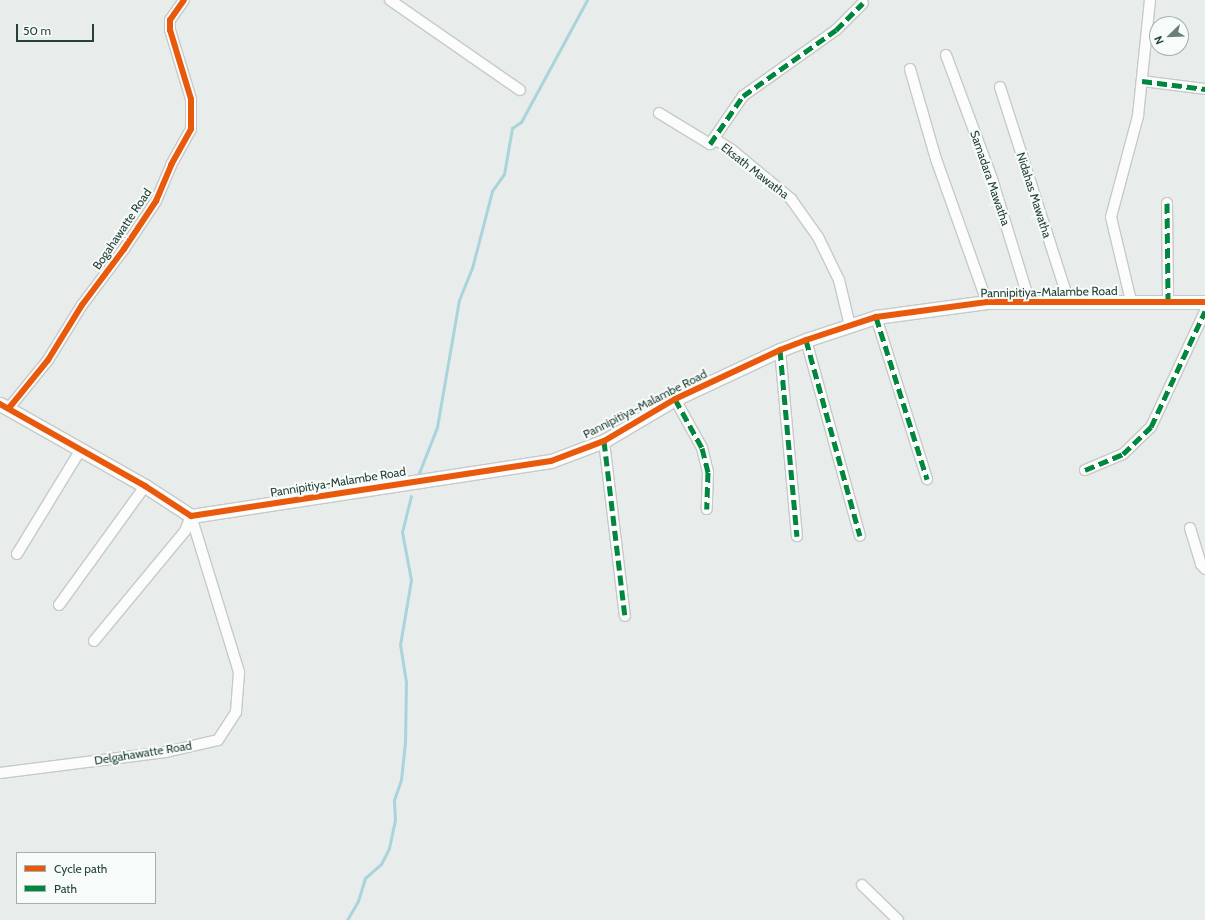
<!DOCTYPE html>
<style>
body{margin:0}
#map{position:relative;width:1205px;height:920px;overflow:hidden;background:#e8edeb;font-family:Cabin,sans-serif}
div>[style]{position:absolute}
.stream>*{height:3px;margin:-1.5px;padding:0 1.5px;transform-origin:1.5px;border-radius:1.5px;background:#a9d4db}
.roads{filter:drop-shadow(1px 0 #c5cac8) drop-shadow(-1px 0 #c5cac8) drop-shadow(0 1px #c5cac8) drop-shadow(0 -1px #c5cac8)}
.minor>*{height:10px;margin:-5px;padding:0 5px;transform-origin:5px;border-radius:5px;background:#fcfcfc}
.tertiary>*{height:13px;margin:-6.5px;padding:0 6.5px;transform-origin:6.5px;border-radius:6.5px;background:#fcfcfc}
.quiet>*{height:5px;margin-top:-2.5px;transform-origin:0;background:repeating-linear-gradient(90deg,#00873e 0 10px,transparent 0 15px)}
.cycleway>*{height:6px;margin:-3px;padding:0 3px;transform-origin:3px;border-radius:3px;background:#e8590c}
span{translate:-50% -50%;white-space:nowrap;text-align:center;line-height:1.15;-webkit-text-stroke:4px #f7fbf9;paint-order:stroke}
.street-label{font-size:12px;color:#24423a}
.legend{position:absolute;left:16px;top:852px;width:140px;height:52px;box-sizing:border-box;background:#f7fbf9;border:1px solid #a3b1ad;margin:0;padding:5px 7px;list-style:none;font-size:12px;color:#24423a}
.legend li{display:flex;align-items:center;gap:8px;height:20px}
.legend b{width:20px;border:1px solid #a3b1ad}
.north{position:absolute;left:1149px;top:16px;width:40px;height:40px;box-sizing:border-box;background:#f7fbf9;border:1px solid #a3b1ad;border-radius:50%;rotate:247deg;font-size:11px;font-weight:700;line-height:16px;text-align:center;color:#24423a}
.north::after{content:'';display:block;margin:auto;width:14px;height:18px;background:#697e78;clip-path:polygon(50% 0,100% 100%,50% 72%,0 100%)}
.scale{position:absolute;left:16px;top:24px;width:78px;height:18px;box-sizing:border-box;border:2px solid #24423a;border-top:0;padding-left:5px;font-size:12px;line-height:14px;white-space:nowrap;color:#24423a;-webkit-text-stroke:3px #f7fbf9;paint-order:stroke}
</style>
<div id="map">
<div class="stream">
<div style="left:419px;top:473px;width:49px;rotate:-68.6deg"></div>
<div style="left:437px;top:427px;width:129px;rotate:-80.2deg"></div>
<div style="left:459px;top:300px;width:35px;rotate:-68deg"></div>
<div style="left:472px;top:268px;width:80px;rotate:-75.4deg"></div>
<div style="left:492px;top:191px;width:21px;rotate:-55deg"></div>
<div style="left:504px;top:174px;width:47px;rotate:-80.1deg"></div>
<div style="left:512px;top:128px;width:11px;rotate:-34deg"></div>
<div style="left:521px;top:122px;width:139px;rotate:-61.6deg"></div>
<div style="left:347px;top:920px;width:22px;rotate:-60deg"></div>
<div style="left:358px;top:901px;width:24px;rotate:-73deg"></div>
<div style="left:365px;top:878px;width:21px;rotate:-41deg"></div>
<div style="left:381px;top:864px;width:18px;rotate:-63deg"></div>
<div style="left:389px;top:848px;width:29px;rotate:-78deg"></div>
<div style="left:395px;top:820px;width:20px;rotate:-93deg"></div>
<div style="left:394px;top:800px;width:21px;rotate:-71deg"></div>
<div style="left:401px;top:780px;width:37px;rotate:-84deg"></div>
<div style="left:405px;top:743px;width:61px;rotate:-89.1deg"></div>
<div style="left:406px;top:682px;width:37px;rotate:-99deg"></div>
<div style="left:400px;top:645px;width:66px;rotate:-80.4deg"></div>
<div style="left:411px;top:580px;width:49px;rotate:-100.6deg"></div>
<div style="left:402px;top:532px;width:37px;rotate:-76deg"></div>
</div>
<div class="roads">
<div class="minor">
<div style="left:390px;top:0;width:158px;rotate:34.7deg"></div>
<div style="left:946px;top:55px;width:132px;rotate:69.6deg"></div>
<div style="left:992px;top:179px;width:130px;rotate:73deg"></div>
<div style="left:910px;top:69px;width:94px;rotate:73.9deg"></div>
<div style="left:936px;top:159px;width:152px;rotate:70.4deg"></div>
<div style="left:1142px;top:81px;width:64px;rotate:7.2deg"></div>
<div style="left:1000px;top:87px;width:226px;rotate:72.2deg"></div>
<div style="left:659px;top:113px;width:60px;rotate:31.3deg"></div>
<div style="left:710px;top:144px;width:7px;rotate:-34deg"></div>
<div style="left:716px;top:140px;width:19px;rotate:32deg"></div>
<div style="left:732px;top:150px;width:77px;rotate:39.7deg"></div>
<div style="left:791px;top:199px;width:47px;rotate:54.6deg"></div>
<div style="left:818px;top:237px;width:48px;rotate:64deg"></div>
<div style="left:839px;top:280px;width:47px;rotate:76.6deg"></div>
<div style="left:710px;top:144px;width:58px;rotate:-55.5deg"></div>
<div style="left:743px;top:96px;width:114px;rotate:-35.4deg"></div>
<div style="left:836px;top:30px;width:38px;rotate:-45deg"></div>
<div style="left:1167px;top:203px;width:99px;rotate:89.4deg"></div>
<div style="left:1131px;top:301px;width:86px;rotate:-103.4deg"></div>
<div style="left:1111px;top:217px;width:105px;rotate:-75deg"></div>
<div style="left:1138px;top:116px;width:117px;rotate:-84.1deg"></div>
<div style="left:876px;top:317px;width:170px;rotate:72.5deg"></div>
<div style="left:806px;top:340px;width:203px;rotate:74.6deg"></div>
<div style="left:780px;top:350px;width:187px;rotate:84.8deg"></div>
<div style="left:675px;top:399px;width:56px;rotate:61.1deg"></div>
<div style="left:702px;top:448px;width:25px;rotate:76deg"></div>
<div style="left:708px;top:472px;width:37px;rotate:92deg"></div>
<div style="left:9px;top:408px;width:62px;rotate:-50.9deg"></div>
<div style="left:48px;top:360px;width:65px;rotate:-58.3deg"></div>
<div style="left:82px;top:305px;width:70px;rotate:-53.1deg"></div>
<div style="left:124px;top:249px;width:58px;rotate:-56.3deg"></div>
<div style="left:156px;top:201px;width:39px;rotate:-67deg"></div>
<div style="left:171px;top:165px;width:41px;rotate:-60.9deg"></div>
<div style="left:191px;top:129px;width:30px;rotate:-90deg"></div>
<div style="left:191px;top:99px;width:72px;rotate:-106.9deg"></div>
<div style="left:170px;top:30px;width:10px;rotate:-90deg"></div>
<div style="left:170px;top:20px;width:24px;rotate:-55deg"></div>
<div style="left:604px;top:441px;width:176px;rotate:83.2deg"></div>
<div style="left:1085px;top:470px;width:41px;rotate:-22.8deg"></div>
<div style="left:1123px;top:454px;width:39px;rotate:-44deg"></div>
<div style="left:1151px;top:427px;width:128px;rotate:-65deg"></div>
<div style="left:1190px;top:528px;width:38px;rotate:73deg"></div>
<div style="left:1201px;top:564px;width:6px;rotate:51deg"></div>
<div style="left:17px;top:554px;width:123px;rotate:-58.6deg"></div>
<div style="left:59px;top:605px;width:147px;rotate:-54.1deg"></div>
<div style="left:94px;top:641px;width:143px;rotate:-50.4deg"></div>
<div style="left:185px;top:531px;width:16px;rotate:-68deg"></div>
<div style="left:0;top:773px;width:167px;rotate:-7.2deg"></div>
<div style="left:166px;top:752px;width:53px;rotate:-13deg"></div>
<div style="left:218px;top:740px;width:33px;rotate:-57deg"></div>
<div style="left:236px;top:712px;width:40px;rotate:-85.7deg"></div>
<div style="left:239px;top:672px;width:163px;rotate:-107.1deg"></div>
<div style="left:862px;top:885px;width:50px;rotate:44.2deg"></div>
</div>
<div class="tertiary">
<div style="left:0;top:404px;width:167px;rotate:29.5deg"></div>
<div style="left:145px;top:486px;width:55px;rotate:33.1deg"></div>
<div style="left:191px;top:516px;width:364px;rotate:-8.7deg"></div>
<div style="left:551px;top:461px;width:57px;rotate:-20.7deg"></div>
<div style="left:604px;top:441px;width:82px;rotate:-30.6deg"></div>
<div style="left:675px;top:399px;width:116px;rotate:-25deg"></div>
<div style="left:780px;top:350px;width:28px;rotate:-21deg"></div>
<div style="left:806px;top:340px;width:74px;rotate:-18.2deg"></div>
<div style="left:876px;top:317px;width:112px;rotate:-7.7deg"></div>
<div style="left:987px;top:302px;width:218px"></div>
</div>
</div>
<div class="quiet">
<div style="left:1142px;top:81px;width:64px;rotate:7.2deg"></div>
<div style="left:710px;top:144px;width:58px;rotate:-55.5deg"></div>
<div style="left:743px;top:96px;width:114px;rotate:-35.4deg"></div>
<div style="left:836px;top:30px;width:38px;rotate:-45deg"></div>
<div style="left:1167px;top:203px;width:99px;rotate:89.4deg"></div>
<div style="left:876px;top:317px;width:170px;rotate:72.5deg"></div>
<div style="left:806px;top:340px;width:203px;rotate:74.6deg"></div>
<div style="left:780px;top:350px;width:187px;rotate:84.8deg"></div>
<div style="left:675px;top:399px;width:56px;rotate:61.1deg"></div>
<div style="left:702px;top:448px;width:25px;rotate:76deg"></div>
<div style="left:708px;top:472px;width:37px;rotate:92deg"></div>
<div style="left:604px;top:441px;width:176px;rotate:83.2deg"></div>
<div style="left:1085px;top:470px;width:41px;rotate:-22.8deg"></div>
<div style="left:1123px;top:454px;width:39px;rotate:-44deg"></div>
<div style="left:1151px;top:427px;width:128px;rotate:-65deg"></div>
</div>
<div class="cycleway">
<div style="left:0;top:404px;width:167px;rotate:29.5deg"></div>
<div style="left:145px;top:486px;width:55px;rotate:33.1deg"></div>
<div style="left:191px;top:516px;width:364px;rotate:-8.7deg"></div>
<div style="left:551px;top:461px;width:57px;rotate:-20.7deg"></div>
<div style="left:604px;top:441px;width:82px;rotate:-30.6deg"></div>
<div style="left:675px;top:399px;width:116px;rotate:-25deg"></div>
<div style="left:780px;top:350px;width:28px;rotate:-21deg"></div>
<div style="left:806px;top:340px;width:74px;rotate:-18.2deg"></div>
<div style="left:876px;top:317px;width:112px;rotate:-7.7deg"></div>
<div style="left:987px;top:302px;width:218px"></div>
<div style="left:9px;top:408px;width:62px;rotate:-50.9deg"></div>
<div style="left:48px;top:360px;width:65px;rotate:-58.3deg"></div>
<div style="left:82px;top:305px;width:70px;rotate:-53.1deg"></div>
<div style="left:124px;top:249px;width:58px;rotate:-56.3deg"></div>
<div style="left:156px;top:201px;width:39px;rotate:-67deg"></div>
<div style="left:171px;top:165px;width:41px;rotate:-60.9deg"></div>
<div style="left:191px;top:129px;width:30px;rotate:-90deg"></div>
<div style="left:191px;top:99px;width:72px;rotate:-106.9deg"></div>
<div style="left:170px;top:30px;width:10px;rotate:-90deg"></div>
<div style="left:170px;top:20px;width:24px;rotate:-55deg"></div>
</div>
<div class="street-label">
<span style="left:755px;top:171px;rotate:38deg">Eksath Mawatha</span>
<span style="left:990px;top:178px;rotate:71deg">Samadara Mawatha</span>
<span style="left:1034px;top:195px;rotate:72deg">Nidahas Mawatha</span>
<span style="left:122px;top:229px;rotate:-56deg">Bogahawatte Road</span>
<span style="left:1049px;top:292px;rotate:-1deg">Pannipitiya-Malambe Road</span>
<span style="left:645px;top:404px;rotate:-27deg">Pannipitiya-Malambe Road</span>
<span style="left:338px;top:482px;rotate:-9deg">Pannipitiya-Malambe Road</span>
<span style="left:143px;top:753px;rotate:-9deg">Delgahawatte Road</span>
</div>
<ul class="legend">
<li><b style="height:5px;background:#e8590c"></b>Cycle path</li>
<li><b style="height:5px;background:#00873e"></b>Path</li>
</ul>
<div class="north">N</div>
<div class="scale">50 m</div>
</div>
